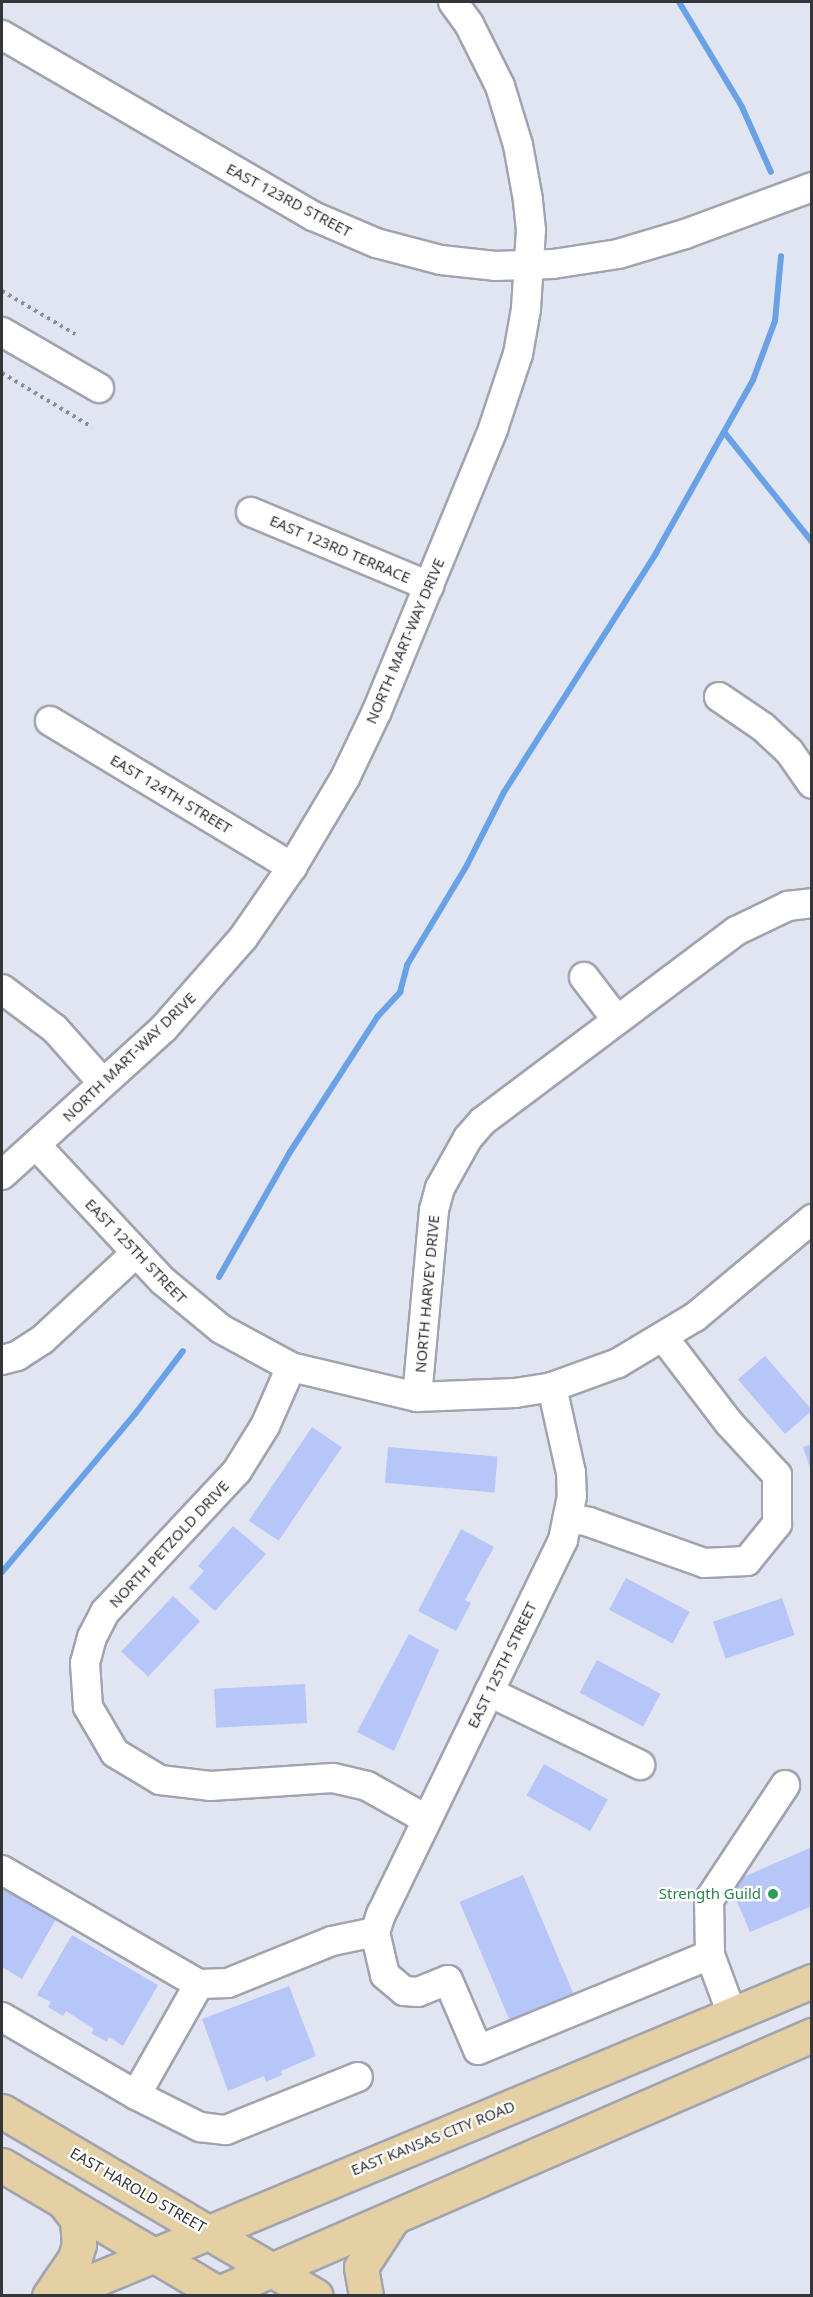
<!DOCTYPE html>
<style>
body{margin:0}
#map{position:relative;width:813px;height:2297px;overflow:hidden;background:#e1e5f1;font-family:"Noto Sans",sans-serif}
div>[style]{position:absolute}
.stream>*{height:6px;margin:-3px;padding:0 3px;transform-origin:3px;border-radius:3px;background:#66a1e9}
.building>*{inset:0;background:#b6c6f9;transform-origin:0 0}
.path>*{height:4px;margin-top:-2px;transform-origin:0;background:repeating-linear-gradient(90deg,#8b8e96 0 3px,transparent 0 7.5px)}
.roads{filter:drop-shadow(2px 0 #a1a4af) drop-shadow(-2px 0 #a1a4af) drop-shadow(0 2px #a1a4af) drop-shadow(0 -2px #a1a4af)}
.minor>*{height:28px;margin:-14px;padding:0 14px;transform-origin:14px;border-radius:14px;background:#fff}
.major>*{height:33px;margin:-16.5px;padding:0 16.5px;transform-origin:16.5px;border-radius:16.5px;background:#e5d0a3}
.dots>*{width:16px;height:16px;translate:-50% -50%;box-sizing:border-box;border:3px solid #fff;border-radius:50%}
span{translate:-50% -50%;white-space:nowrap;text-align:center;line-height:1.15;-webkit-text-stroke:4.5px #fff;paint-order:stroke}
.street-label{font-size:15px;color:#333539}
.leisure-label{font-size:15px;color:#27864d}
.right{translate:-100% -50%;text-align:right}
.frame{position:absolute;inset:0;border:3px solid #333539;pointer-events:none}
</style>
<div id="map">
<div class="stream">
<div style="left:679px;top:2px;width:122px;rotate:59deg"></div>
<div style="left:742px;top:107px;width:71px;rotate:66deg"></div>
<div style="left:724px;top:432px;width:141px;rotate:51.3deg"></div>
<div style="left:219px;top:1277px;width:144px;rotate:-60.4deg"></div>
<div style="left:290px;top:1152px;width:162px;rotate:-57.1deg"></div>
<div style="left:378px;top:1016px;width:33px;rotate:-47deg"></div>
<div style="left:400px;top:992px;width:28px;rotate:-75deg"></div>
<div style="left:407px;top:965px;width:117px;rotate:-59deg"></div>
<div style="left:467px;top:865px;width:82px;rotate:-63.1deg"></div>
<div style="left:504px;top:792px;width:283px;rotate:-57.5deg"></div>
<div style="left:656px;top:553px;width:198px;rotate:-60.7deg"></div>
<div style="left:753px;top:380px;width:63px;rotate:-69.6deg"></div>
<div style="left:775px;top:321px;width:65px;rotate:-84.7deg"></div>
<div style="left:2px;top:1572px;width:207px;rotate:-49.9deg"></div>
<div style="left:135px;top:1414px;width:79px;rotate:-52.7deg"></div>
</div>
<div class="building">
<div style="left:765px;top:1356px;width:72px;height:36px;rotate:49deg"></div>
<div style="left:312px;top:1427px;width:36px;height:113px;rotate:34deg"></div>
<div style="clip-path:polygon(812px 1444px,812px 1471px,811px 1471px,803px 1447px)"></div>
<div style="left:388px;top:1447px;width:110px;height:36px;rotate:5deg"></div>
<div style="clip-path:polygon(233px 1526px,266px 1554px,215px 1611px,189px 1588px,204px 1571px,198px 1566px)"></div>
<div style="clip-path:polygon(461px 1529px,494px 1547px,465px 1600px,471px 1603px,456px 1631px,418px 1611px)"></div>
<div style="left:626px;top:1578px;width:72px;height:36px;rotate:28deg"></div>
<div style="left:173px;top:1596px;width:37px;height:76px;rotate:43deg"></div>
<div style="left:782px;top:1598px;width:39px;height:73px;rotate:71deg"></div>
<div style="clip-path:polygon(409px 1634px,439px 1650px,394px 1751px,357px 1732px)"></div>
<div style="left:597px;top:1660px;width:72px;height:37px;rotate:28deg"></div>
<div style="left:305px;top:1684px;width:39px;height:91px;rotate:87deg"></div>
<div style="left:544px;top:1764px;width:73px;height:36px;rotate:29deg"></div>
<div style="clip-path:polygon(810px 1848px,812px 1906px,750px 1932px,729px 1883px)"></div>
<div style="left:523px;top:1875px;width:131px;height:69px;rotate:67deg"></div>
<div style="clip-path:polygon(2px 1878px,60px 1912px,22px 1979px,2px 1967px)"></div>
<div style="clip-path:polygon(72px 1935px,158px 1985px,123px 2046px,109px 2037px,107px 2042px,91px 2033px,94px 2029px,66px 2011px,63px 2016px,48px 2007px,51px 2002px,37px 1995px)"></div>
<div style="clip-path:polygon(289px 1986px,316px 2056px,281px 2071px,282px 2075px,266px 2082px,264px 2076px,228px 2091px,202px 2019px)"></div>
</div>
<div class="path">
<div style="left:2px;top:291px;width:85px;rotate:30.5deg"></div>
<div style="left:2px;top:373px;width:105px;rotate:31deg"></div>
</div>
<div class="roads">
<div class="minor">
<div style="left:2px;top:35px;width:360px;rotate:30.2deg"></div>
<div style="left:313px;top:216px;width:69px;rotate:23.2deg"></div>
<div style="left:376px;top:243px;width:67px;rotate:14.7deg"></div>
<div style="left:441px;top:260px;width:54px;rotate:6.3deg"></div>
<div style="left:495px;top:266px;width:58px;rotate:-2deg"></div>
<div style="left:553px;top:264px;width:66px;rotate:-8.7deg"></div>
<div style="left:618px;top:254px;width:70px;rotate:-16.6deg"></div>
<div style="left:685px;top:234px;width:135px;rotate:-20.3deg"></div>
<div style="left:2px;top:332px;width:112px;rotate:30deg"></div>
<div style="left:251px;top:512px;width:193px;rotate:22.6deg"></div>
<div style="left:719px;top:697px;width:53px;rotate:34.3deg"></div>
<div style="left:763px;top:727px;width:35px;rotate:43deg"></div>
<div style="left:789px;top:751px;width:40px;rotate:55.1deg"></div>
<div style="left:50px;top:721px;width:283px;rotate:31.1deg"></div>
<div style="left:584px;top:977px;width:54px;rotate:52.5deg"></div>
<div style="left:2px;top:989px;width:66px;rotate:37deg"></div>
<div style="left:55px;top:1029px;width:72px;rotate:48.4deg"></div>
<div style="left:36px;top:1145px;width:186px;rotate:47deg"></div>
<div style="left:163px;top:1281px;width:75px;rotate:39.6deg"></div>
<div style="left:221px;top:1329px;width:80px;rotate:28.5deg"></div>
<div style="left:291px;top:1367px;width:130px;rotate:13.4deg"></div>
<div style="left:417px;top:1397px;width:98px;rotate:-2.3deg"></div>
<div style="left:515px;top:1393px;width:37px;rotate:-9deg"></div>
<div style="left:552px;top:1387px;width:70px;rotate:-20deg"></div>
<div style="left:618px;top:1363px;width:90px;rotate:-30.9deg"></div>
<div style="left:695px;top:1317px;width:153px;rotate:-39.9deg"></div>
<div style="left:2px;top:1175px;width:219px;rotate:-42.2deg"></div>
<div style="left:164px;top:1028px;width:120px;rotate:-48.7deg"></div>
<div style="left:243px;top:938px;width:86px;rotate:-55.4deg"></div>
<div style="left:292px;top:867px;width:104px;rotate:-59.2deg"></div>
<div style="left:345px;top:778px;width:74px;rotate:-64.5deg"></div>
<div style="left:377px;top:711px;width:305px;rotate:-67.6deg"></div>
<div style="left:493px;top:429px;width:79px;rotate:-71.6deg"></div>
<div style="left:518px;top:354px;width:46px;rotate:-79.9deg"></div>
<div style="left:526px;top:309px;width:79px;rotate:-86.4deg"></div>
<div style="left:531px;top:230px;width:30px;rotate:-96deg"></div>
<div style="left:528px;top:200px;width:56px;rotate:-100.3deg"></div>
<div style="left:518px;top:145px;width:62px;rotate:-107deg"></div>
<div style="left:500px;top:86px;width:69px;rotate:-116.6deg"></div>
<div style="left:469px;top:24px;width:27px;rotate:-126deg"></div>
<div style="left:2px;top:1360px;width:16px;rotate:-15deg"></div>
<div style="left:17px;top:1356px;width:30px;rotate:-33deg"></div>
<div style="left:42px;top:1340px;width:128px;rotate:-42.8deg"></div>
<div style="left:291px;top:1367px;width:64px;rotate:113.8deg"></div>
<div style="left:265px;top:1426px;width:53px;rotate:121.9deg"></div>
<div style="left:237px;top:1471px;width:193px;rotate:133.1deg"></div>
<div style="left:105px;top:1612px;width:28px;rotate:117deg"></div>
<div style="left:92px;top:1637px;width:27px;rotate:105deg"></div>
<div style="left:85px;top:1663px;width:44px;rotate:86.1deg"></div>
<div style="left:88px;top:1707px;width:53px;rotate:59.6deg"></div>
<div style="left:115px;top:1753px;width:52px;rotate:31deg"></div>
<div style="left:160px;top:1780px;width:50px;rotate:6.8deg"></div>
<div style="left:210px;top:1786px;width:123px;rotate:-3.7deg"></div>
<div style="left:333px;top:1778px;width:35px;rotate:13deg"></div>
<div style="left:367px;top:1786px;width:68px;rotate:29.2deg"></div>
<div style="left:552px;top:1387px;width:88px;rotate:77.5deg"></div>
<div style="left:571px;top:1473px;width:23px;rotate:88deg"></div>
<div style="left:572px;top:1496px;width:45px;rotate:101.6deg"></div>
<div style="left:563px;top:1540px;width:416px;rotate:115.9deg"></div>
<div style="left:381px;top:1914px;width:19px;rotate:108deg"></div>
<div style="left:375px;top:1932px;width:44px;rotate:76.9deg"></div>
<div style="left:385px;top:1975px;width:25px;rotate:40deg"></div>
<div style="left:404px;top:1991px;width:14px;rotate:4deg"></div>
<div style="left:418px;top:1992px;width:32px;rotate:-22deg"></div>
<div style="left:448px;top:1980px;width:76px;rotate:66.8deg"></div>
<div style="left:478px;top:2050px;width:251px;rotate:-22.3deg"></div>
<div style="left:710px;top:1955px;width:63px;rotate:69.6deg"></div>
<div style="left:417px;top:1397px;width:188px;rotate:-84.8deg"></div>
<div style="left:434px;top:1210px;width:23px;rotate:-75deg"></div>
<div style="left:440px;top:1188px;width:57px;rotate:-60.8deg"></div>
<div style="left:468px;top:1138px;width:23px;rotate:-49deg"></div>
<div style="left:483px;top:1121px;width:316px;rotate:-36.9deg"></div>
<div style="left:736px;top:931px;width:58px;rotate:-25.7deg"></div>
<div style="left:788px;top:906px;width:24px;rotate:-7deg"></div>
<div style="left:569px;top:1518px;width:20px;rotate:11deg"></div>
<div style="left:589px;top:1522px;width:122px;rotate:19.6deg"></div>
<div style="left:704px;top:1563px;width:43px;rotate:-2.7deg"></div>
<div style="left:747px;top:1561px;width:48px;rotate:-51deg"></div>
<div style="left:777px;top:1524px;width:49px;rotate:-90deg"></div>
<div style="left:777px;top:1475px;width:71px;rotate:-132.7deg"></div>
<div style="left:729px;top:1423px;width:107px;rotate:-127.4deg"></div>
<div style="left:489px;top:1692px;width:168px;rotate:25.8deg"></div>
<div style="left:2px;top:1870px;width:228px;rotate:30.1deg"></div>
<div style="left:199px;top:1984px;width:29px;rotate:-2deg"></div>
<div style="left:228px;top:1983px;width:112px;rotate:-22deg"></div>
<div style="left:332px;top:1941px;width:44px;rotate:-11.8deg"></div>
<div style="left:710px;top:1955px;width:55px;rotate:-91deg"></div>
<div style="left:709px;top:1900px;width:138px;rotate:-56.5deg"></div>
<div style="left:2px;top:2017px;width:155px;rotate:30.2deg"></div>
<div style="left:136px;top:2095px;width:128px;rotate:-60.4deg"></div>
<div style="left:136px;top:2095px;width:72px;rotate:26.6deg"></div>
<div style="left:200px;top:2127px;width:26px;rotate:7deg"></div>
<div style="left:226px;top:2130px;width:142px;rotate:-21.9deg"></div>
</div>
<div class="major">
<div style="left:2px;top:2111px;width:364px;rotate:30.5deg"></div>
<div style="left:2px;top:2165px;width:257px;rotate:30.7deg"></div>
<div style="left:49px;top:2296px;width:46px;rotate:-55.6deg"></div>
<div style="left:75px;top:2258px;width:15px;rotate:-74deg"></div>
<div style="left:79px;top:2244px;width:25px;rotate:-95deg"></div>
<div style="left:77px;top:2219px;width:23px;rotate:-128deg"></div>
<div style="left:56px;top:2296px;width:819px;rotate:-22.62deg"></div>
<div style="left:212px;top:2296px;width:654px;rotate:-23.51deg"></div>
<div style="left:366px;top:2296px;width:29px;rotate:-100deg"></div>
<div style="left:361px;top:2267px;width:55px;rotate:-56.9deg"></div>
</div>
</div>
<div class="dots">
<div style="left:773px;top:1894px;background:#2e9e5b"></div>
</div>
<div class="street-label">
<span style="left:289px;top:200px;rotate:28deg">EAST 123RD STREET</span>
<span style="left:340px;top:549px;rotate:23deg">EAST 123RD TERRACE</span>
<span style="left:405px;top:641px;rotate:-67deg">NORTH MART-WAY DRIVE</span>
<span style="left:171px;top:794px;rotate:31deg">EAST 124TH STREET</span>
<span style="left:129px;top:1057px;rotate:-44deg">NORTH MART-WAY DRIVE</span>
<span style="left:136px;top:1251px;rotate:46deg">EAST 125TH STREET</span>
<span style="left:427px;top:1294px;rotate:-85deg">NORTH HARVEY DRIVE</span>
<span style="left:169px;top:1544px;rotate:-47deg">NORTH PETZOLD DRIVE</span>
<span style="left:502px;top:1665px;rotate:-64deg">EAST 125TH STREET</span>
<span style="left:433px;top:2138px;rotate:-22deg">EAST KANSAS CITY ROAD</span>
<span style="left:138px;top:2190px;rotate:30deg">EAST HAROLD STREET</span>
</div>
<div class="leisure-label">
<span class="right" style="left:761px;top:1894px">Strength Guild</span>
</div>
<div class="frame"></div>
</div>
